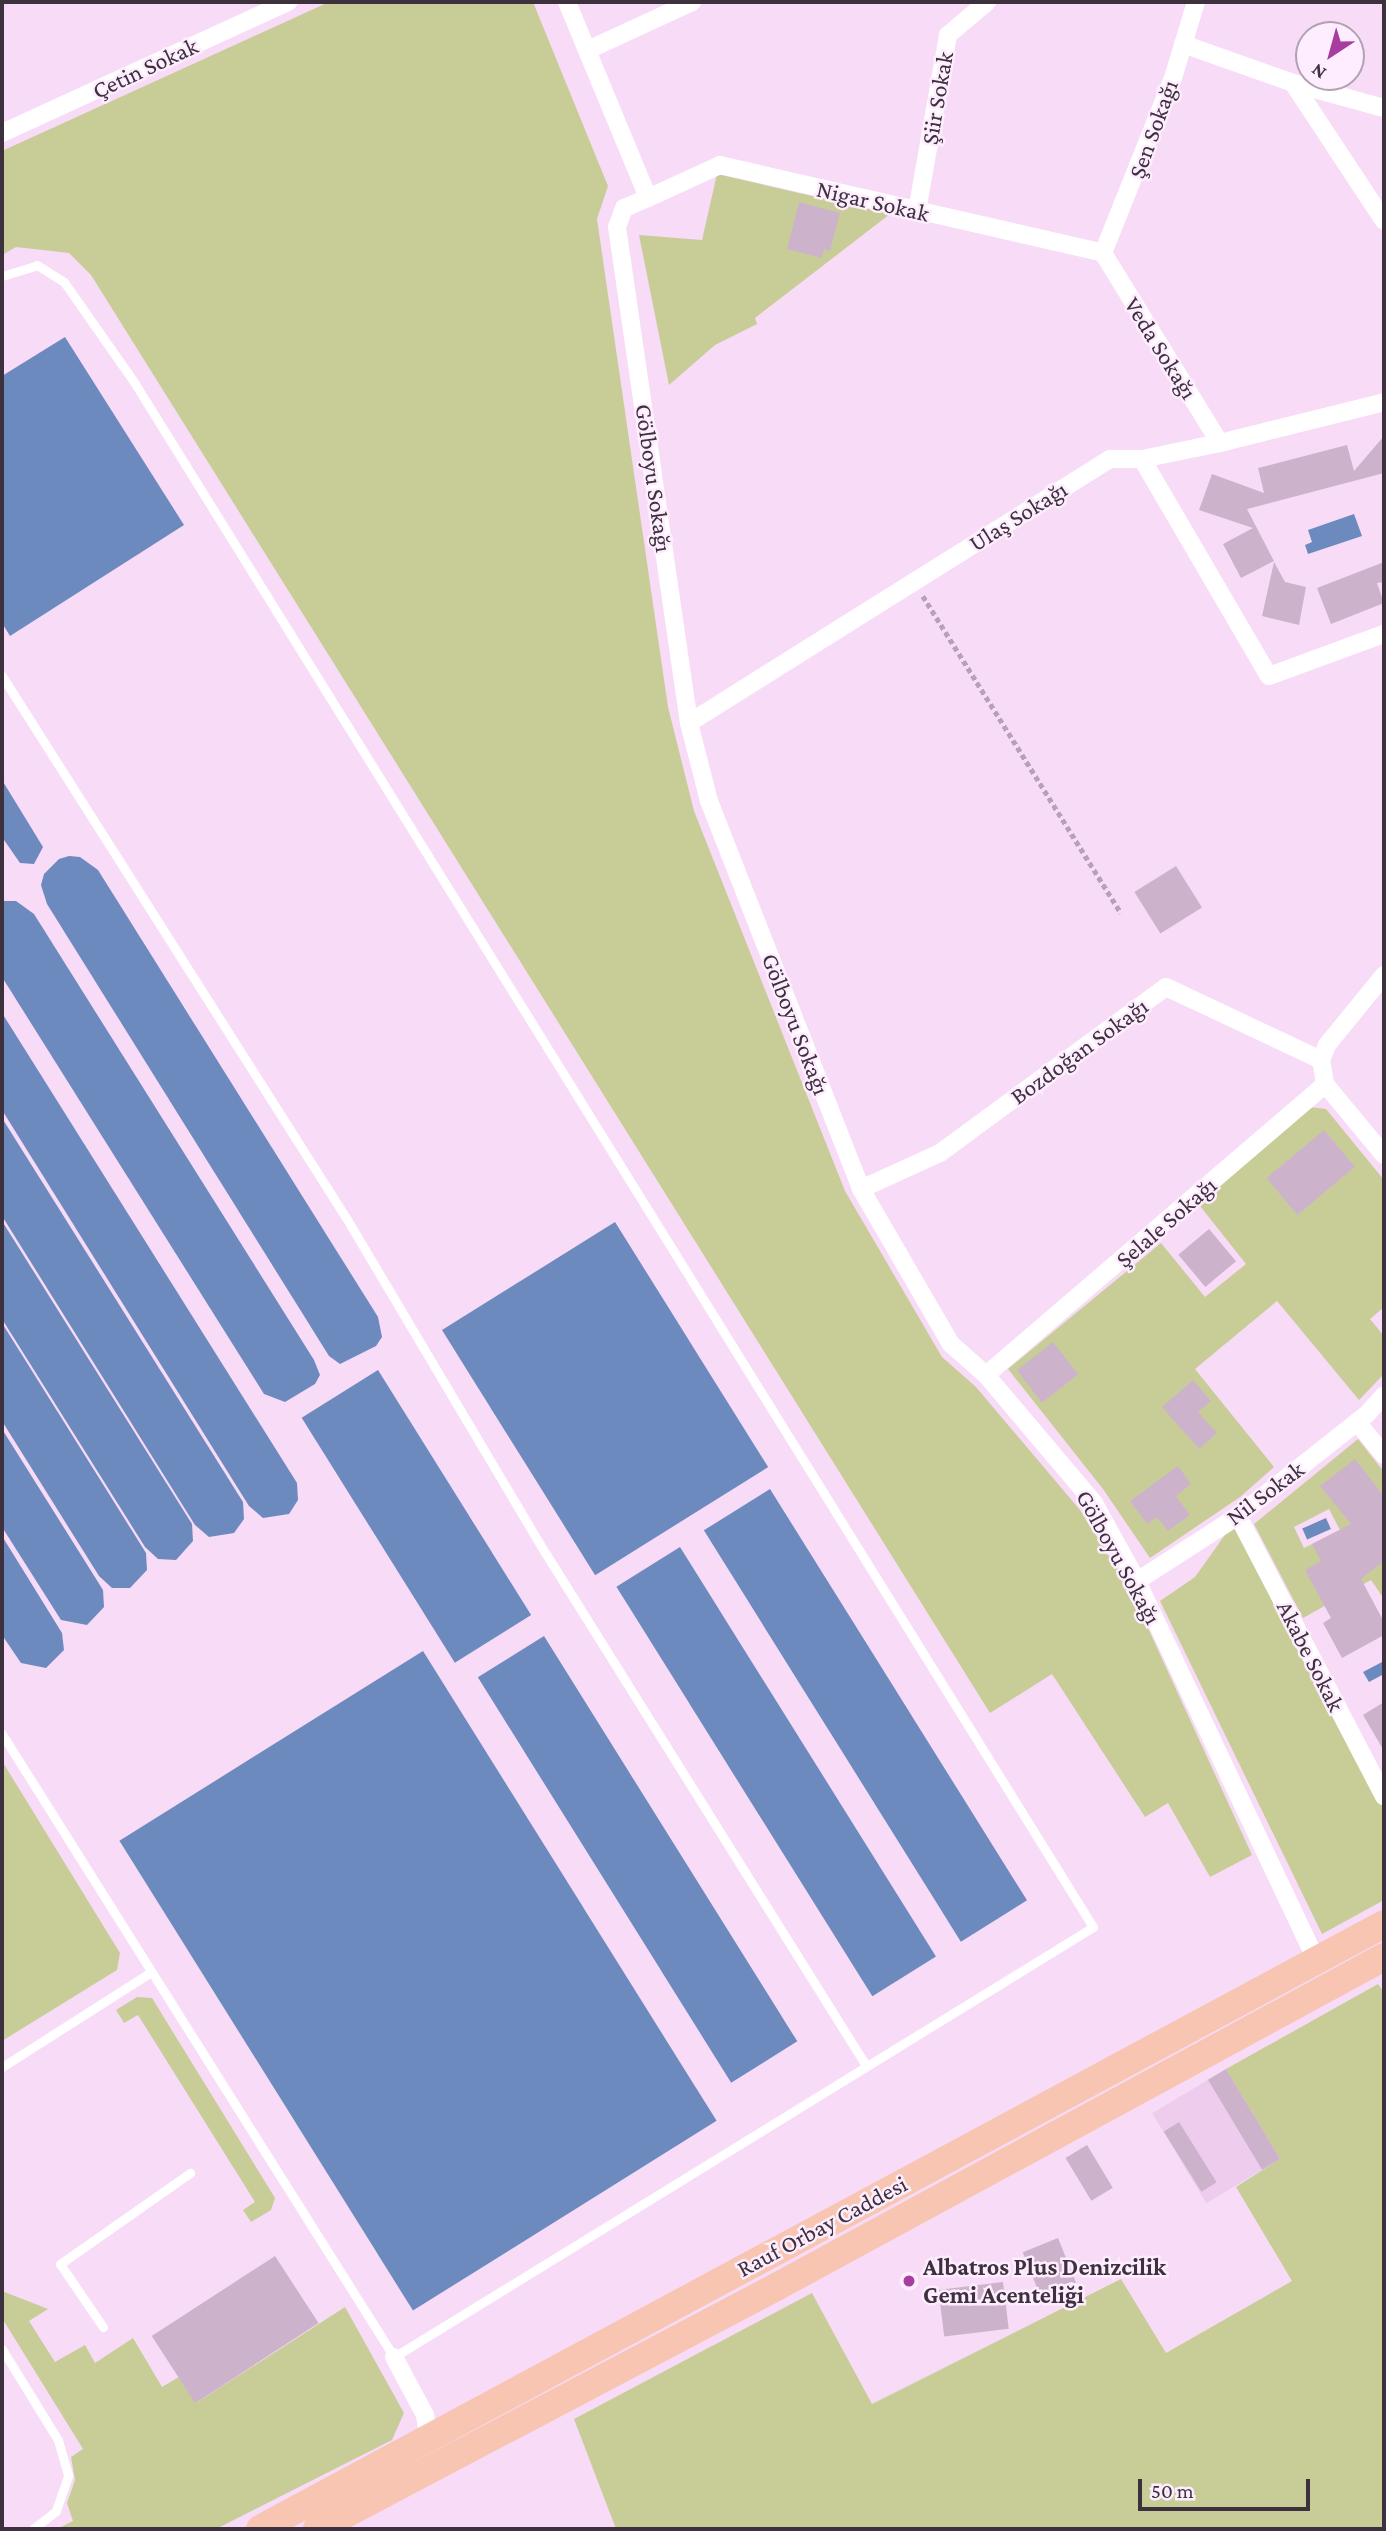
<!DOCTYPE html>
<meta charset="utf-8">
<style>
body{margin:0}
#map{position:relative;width:1386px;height:2531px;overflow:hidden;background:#f7dbf7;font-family:"Crimson Pro",serif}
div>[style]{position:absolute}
.built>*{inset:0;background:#edcced;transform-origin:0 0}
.green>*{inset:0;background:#c8cd98}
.water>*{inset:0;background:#6d8abf;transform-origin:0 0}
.building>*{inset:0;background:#cdb2cc;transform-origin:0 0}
.path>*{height:4.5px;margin-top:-2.25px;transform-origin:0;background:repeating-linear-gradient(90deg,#b7a1b7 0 5px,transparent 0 8.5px)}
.service>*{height:9px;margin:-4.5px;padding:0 4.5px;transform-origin:4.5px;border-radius:4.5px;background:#fff}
.minor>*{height:18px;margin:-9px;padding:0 9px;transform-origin:9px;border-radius:9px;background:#fff}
.primary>*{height:28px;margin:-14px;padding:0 14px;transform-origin:14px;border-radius:14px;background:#f7c5b1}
.dots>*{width:19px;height:19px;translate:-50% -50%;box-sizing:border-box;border:4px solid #feedfe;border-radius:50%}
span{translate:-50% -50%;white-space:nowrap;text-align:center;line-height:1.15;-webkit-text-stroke:5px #feedfe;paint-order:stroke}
.street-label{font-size:24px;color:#3c313c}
.poi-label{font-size:24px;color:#3c313c;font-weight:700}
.left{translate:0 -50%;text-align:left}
.frame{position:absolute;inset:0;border:4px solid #3c313c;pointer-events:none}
.north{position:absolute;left:1295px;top:21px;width:70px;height:70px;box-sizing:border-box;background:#feedfe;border:2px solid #b0a2b0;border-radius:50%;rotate:216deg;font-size:19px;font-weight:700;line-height:28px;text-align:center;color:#3c313c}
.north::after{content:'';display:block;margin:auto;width:24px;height:32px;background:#a63d9f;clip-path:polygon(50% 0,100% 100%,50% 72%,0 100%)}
.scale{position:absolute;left:1138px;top:2479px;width:172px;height:32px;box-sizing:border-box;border:4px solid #3c313c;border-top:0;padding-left:9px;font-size:21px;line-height:24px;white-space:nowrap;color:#3c313c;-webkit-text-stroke:5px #feedfe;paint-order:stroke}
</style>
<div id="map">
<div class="built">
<div style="left:1226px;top:2069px;width:105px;height:86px;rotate:59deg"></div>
</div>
<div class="green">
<div style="clip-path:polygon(329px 2px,533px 2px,608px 186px,597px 219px,668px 707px,694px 811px,845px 1191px,942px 1357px,976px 1387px,1080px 1510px,1131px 1591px,1252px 1855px,1210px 1877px,1168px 1803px,1145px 1817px,1052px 1674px,990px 1713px,91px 275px,69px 253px,16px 247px,2px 255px,2px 151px)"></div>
<div style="clip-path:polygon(717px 174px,890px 214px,755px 318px,757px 324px,715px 345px,669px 385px,639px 235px,702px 240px)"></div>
<div style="clip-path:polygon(1309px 1107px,1326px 1109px,1384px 1180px,1384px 1307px,1370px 1319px,1384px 1336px,1384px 1374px,1359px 1400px,1277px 1301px,1195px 1369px,1274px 1467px,1240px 1497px,1150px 1558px,1103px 1489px,1008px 1369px,1161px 1243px,1205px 1297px,1246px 1264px,1200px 1206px,1210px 1192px)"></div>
<div style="clip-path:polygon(evenodd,1358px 1439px,1384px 1472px,1384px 1599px,1371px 1580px,1303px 1618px,1254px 1524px,1358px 1439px,1329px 1509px,1340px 1530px,1304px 1548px,1294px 1527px,1329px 1509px)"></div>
<div style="clip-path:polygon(1237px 1527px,1374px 1796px,1384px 1807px,1384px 1900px,1322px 1934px,1160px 1601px,1195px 1577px,1227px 1532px)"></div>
<div style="clip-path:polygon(2px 1761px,120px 1953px,117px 1970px,2px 2041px)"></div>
<div style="clip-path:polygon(1378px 1984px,1384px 1992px,1384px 2529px,616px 2529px,574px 2419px,812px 2293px,872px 2404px,1121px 2279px,1166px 2353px,1292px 2281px,1236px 2187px,1280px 2159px,1226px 2069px)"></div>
<div style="clip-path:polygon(137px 1997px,152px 1998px,275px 2198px,271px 2210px,251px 2222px,243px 2210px,255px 2202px,138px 2015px,124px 2023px,116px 2010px)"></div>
<div style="clip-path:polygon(2px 2291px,48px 2309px,29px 2321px,55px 2362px,85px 2345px,95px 2363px,133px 2338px,162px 2387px,179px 2377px,196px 2403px,345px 2307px,404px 2413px,392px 2440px,216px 2529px,57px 2529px,73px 2521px,67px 2503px,75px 2480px,71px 2457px,83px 2449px,2px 2318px)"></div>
</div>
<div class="water">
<div style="clip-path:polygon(65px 337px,184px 525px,10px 636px,2px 623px,2px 376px)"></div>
<div style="clip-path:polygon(1354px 514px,1362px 536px,1308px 554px,1305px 545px,1312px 542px,1308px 530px)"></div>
<div style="clip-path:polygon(2px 780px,43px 847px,34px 864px,20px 863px,2px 837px)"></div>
<div style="clip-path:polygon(69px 856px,80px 857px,98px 870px,378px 1317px,382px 1337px,376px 1346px,340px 1364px,329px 1356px,47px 904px,41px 885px,44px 874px,59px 859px)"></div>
<div style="clip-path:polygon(2px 901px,16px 901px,34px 914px,314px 1360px,320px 1375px,315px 1384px,285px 1402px,264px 1394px,2px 977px)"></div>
<div style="clip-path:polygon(2px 1013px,297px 1483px,298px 1500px,289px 1514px,263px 1518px,249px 1506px,2px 1110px)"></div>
<div style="clip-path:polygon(2px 1118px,243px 1502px,244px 1519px,234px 1533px,209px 1537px,195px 1525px,2px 1216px)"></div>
<div style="clip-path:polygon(2px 1221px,192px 1524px,193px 1541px,176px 1560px,158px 1559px,145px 1547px,2px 1319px)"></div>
<div style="left:615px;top:1222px;width:289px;height:204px;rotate:58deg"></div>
<div style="clip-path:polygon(2px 1323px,146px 1553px,147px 1570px,130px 1588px,112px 1588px,99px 1576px,2px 1421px)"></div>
<div style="left:378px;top:1370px;width:289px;height:90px;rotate:58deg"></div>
<div style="clip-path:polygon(2px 1429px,103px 1590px,104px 1607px,87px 1625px,61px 1620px,2px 1527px)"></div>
<div style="left:770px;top:1489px;width:485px;height:78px;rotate:58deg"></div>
<div style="left:1326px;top:1518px;width:12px;height:26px;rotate:66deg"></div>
<div style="clip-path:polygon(2px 1536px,62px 1633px,64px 1650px,46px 1668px,21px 1663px,2px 1635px)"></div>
<div style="left:680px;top:1547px;width:483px;height:75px;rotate:58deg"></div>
<div style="left:544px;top:1636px;width:478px;height:78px;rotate:58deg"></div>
<div style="left:423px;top:1651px;width:554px;height:358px;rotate:58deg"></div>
<div style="clip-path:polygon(1384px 1661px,1384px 1674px,1369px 1682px,1363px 1672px)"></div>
</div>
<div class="building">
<div style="clip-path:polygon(799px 202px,840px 213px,830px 251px,824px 249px,822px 258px,787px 249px)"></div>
<div style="clip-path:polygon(1384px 436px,1384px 473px,1247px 509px,1274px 561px,1241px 578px,1223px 544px,1253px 528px,1199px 510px,1212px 474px,1264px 493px,1258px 468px,1347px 445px,1354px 471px)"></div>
<div style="clip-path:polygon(1274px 562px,1285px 582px,1306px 587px,1299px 625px,1262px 616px)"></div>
<div style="clip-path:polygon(1384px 562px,1384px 582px,1377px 583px,1384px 603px,1331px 624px,1317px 588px)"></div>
<div style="left:1176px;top:866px;width:49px;height:49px;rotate:58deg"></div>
<div style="left:1324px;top:1130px;width:48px;height:75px;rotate:50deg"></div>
<div style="left:1209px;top:1229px;width:42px;height:40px;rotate:50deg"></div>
<div style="left:1053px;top:1342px;width:41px;height:46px;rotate:52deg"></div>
<div style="clip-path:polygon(1193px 1380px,1211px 1401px,1198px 1412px,1217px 1433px,1199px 1449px,1162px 1407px)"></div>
<div style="clip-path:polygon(1355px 1459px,1384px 1496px,1384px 1561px,1361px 1579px,1384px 1622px,1384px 1635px,1342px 1658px,1323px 1623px,1331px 1618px,1305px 1570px,1321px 1561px,1312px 1544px,1351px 1524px,1320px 1486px)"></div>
<div style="clip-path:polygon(1178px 1466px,1191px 1484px,1176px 1496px,1190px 1515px,1168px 1531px,1157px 1517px,1147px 1524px,1130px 1501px)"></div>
<div style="clip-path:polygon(1384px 1702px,1384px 1751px,1363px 1715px)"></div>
<div style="left:1226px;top:2069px;width:105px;height:21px;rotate:59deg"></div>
<div style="left:1179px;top:2122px;width:71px;height:18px;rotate:58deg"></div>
<div style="left:1087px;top:2145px;width:50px;height:25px;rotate:59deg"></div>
<div style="left:1058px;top:2238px;width:48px;height:38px;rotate:68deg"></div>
<div style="left:275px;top:2256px;width:80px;height:147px;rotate:57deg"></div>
<div style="left:1003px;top:2282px;width:47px;height:65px;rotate:83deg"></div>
</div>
<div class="path">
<div style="left:923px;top:596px;width:374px;rotate:58deg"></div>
</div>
<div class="service">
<div style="left:2px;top:276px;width:37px;rotate:-17deg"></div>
<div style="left:37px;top:265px;width:32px;rotate:32deg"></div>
<div style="left:64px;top:282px;width:122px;rotate:55deg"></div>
<div style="left:134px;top:382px;width:1818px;rotate:58.17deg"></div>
<div style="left:1093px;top:1927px;width:821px;rotate:148.4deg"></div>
<div style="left:394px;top:2357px;width:736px;rotate:-122.18deg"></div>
<div style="left:2px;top:676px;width:646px;rotate:57.59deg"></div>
<div style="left:348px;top:1221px;width:387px;rotate:59.3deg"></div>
<div style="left:546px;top:1554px;width:602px;rotate:57.97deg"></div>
<div style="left:2px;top:2067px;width:177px;rotate:-32.5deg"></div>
<div style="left:103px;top:2327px;width:76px;rotate:-124.3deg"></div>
<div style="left:60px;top:2264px;width:159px;rotate:-35deg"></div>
<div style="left:2px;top:2349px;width:107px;rotate:58.4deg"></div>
<div style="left:58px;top:2440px;width:37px;rotate:74deg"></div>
<div style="left:68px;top:2476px;width:37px;rotate:109deg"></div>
<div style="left:56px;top:2511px;width:29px;rotate:142deg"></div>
</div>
<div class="minor">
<div style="left:567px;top:2px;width:212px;rotate:67.5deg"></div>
<div style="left:648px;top:198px;width:26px;rotate:157deg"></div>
<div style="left:624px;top:208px;width:20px;rotate:110deg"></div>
<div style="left:617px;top:227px;width:501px;rotate:81.74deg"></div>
<div style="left:689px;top:723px;width:81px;rotate:75.6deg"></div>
<div style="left:709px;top:801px;width:417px;rotate:68.6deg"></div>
<div style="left:861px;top:1189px;width:179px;rotate:59.9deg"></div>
<div style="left:951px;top:1344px;width:47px;rotate:41.5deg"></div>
<div style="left:986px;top:1375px;width:167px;rotate:49.8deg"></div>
<div style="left:1094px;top:1503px;width:89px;rotate:61.1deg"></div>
<div style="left:1137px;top:1581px;width:420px;rotate:64.7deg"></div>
<div style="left:1183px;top:44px;width:117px;rotate:19.5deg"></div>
<div style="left:1293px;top:83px;width:165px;rotate:56.6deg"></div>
<div style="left:588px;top:50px;width:115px;rotate:-24.8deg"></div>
<div style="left:1293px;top:83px;width:94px;rotate:15.4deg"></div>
<div style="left:2px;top:133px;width:315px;rotate:-24.6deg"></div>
<div style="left:648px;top:198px;width:79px;rotate:-24.6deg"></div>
<div style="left:720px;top:165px;width:393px;rotate:12.9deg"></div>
<div style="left:917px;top:211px;width:179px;rotate:-80deg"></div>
<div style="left:948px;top:35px;width:51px;rotate:-40.2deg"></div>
<div style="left:1103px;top:253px;width:188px;rotate:-68.2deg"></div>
<div style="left:1173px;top:78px;width:79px;rotate:-73.2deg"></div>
<div style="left:1103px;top:253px;width:223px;rotate:58.4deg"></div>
<div style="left:1142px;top:459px;width:251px;rotate:59.7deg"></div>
<div style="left:1269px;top:676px;width:122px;rotate:-20.1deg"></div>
<div style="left:689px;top:723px;width:497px;rotate:-32.1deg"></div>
<div style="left:1110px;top:459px;width:32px"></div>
<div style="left:1142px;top:459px;width:80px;rotate:-11.6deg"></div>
<div style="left:1220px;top:443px;width:169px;rotate:-14deg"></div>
<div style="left:1321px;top:1060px;width:16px;rotate:-68deg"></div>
<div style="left:1327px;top:1045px;width:90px;rotate:-50.8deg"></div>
<div style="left:1325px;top:1084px;width:92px;rotate:50.3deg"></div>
<div style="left:861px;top:1189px;width:87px;rotate:-24.5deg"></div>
<div style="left:940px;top:1153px;width:280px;rotate:-36.3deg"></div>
<div style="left:1166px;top:987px;width:171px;rotate:25.2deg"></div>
<div style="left:986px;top:1375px;width:447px;rotate:-40.6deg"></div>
<div style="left:1325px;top:1084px;width:24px;rotate:-99deg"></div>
<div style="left:1357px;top:1422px;width:43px;rotate:50.7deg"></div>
<div style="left:1238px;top:1516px;width:316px;rotate:62.5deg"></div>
<div style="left:1137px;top:1581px;width:120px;rotate:-32.8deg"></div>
<div style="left:1238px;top:1516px;width:164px;rotate:-38.3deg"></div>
<div style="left:1367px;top:1414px;width:25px;rotate:-48deg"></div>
<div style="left:394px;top:2357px;width:66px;rotate:61.9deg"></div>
<div style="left:425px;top:2415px;width:26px;rotate:81deg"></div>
</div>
<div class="primary">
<div style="left:260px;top:2529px;width:1276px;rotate:-28.29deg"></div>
<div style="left:317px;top:2529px;width:521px;rotate:-27.79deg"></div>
<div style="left:778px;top:2286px;width:690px;rotate:-28.5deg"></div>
</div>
<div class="dots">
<div style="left:909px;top:2281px;background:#a63d9f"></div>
</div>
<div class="street-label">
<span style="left:145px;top:68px;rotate:-25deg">Çetin Sokak</span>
<span style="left:937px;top:98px;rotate:-80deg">Şiir Sokak</span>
<span style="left:1153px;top:129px;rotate:-70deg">Şen Sokağı</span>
<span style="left:873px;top:201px;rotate:13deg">Nigar Sokak</span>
<span style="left:1161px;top:348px;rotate:58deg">Veda Sokağı</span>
<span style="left:654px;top:478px;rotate:82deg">Gölboyu Sokağı</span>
<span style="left:1018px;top:516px;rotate:-32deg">Ulaş Sokağı</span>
<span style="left:796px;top:1024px;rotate:69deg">Gölboyu Sokağı</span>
<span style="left:1079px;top:1051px;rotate:-36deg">Bozdoğan Sokağı</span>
<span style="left:1166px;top:1222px;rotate:-41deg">Şelale Sokağı</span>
<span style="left:1265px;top:1493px;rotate:-37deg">Nil Sokak</span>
<span style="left:1119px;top:1557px;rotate:61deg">Gölboyu Sokağı</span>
<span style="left:1311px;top:1656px;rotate:63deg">Akabe Sokak</span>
<span style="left:822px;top:2226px;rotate:-28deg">Rauf Orbay Caddesi</span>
</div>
<div class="poi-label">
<span class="left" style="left:923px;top:2281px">Albatros Plus Denizcilik<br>Gemi Acenteliği</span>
</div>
<div class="frame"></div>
<div class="north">N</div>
<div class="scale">50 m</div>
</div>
